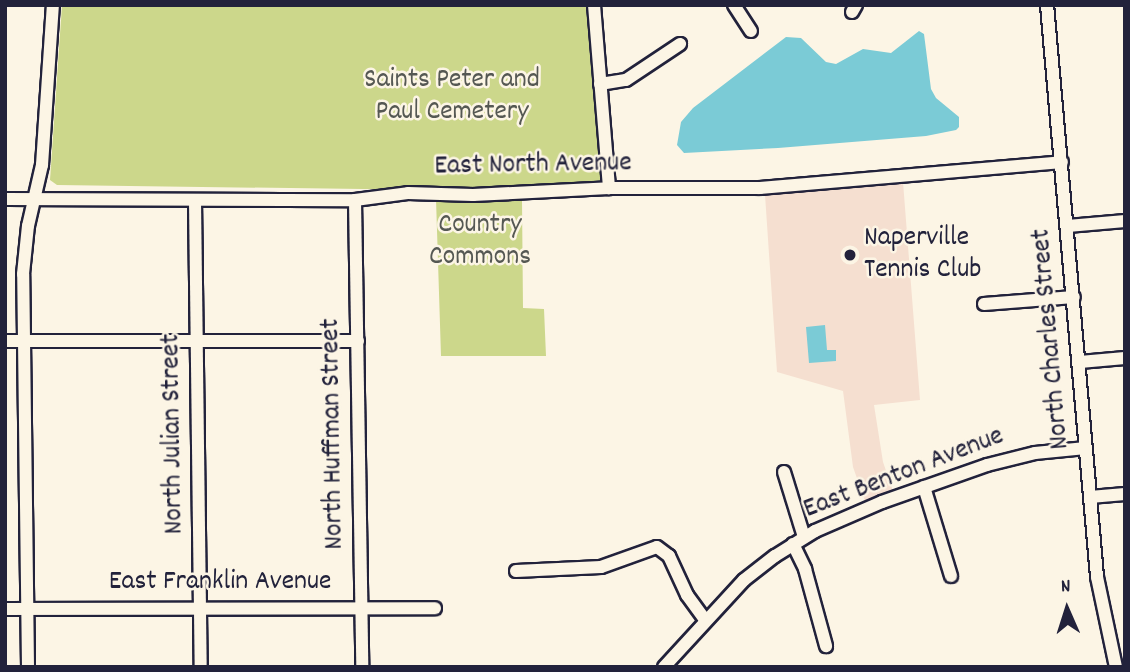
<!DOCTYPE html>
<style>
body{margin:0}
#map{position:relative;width:1130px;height:672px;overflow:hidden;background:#fcf5e5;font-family:Dekko,sans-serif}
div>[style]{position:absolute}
.built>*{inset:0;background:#f5dfd0}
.green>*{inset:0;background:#ccd78b}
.water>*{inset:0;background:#7bcbd6}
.roads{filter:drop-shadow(2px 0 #22223b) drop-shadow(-2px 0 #22223b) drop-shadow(0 2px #22223b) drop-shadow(0 -2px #22223b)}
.minor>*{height:12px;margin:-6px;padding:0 6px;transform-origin:6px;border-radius:6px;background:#fcf5e5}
.dots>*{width:19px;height:19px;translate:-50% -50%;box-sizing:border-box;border:4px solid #fcf5e5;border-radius:50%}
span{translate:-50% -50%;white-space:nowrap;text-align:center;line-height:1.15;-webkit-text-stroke:5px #fcf5e5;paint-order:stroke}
.park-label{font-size:28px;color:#555853}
.street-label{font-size:28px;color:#22223b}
.poi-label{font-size:28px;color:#22223b}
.left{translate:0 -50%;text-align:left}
.frame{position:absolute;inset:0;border:7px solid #22223b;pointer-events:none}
.north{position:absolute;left:1032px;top:574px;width:70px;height:70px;-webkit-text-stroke:5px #fcf5e5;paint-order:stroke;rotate:357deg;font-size:19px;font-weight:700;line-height:28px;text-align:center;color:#22223b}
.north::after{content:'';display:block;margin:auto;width:24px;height:32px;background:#22223b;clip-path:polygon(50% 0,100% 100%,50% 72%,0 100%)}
</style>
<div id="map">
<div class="built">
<div style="clip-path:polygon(902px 169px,920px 400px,874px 405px,883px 462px,893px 491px,865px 501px,853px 467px,843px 391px,777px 372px,764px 180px)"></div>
</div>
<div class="green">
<div style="clip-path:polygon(62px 5px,586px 5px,601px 185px,436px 190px,57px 185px,50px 180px)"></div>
<div style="clip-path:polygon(436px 199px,522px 199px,523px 308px,544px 309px,546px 356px,441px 356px)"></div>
</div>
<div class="water">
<div style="clip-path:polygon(919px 31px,924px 34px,931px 89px,936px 98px,959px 117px,959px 127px,956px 130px,926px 136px,778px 148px,684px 153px,677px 145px,681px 122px,693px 108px,786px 37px,801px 38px,826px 62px,836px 64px,863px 49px,891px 53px)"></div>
<div style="clip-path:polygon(825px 325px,827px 350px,836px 350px,836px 361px,809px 363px,806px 327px)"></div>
</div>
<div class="roads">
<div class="minor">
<div style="left:594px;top:5px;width:184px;rotate:85.3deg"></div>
<div style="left:734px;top:5px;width:31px;rotate:57deg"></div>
<div style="left:1047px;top:5px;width:574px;rotate:85deg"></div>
<div style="left:1097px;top:577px;width:92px;rotate:78.1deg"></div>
<div style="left:852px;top:12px;width:8px;rotate:-60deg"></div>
<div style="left:600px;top:84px;width:26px;rotate:-9deg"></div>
<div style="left:626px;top:80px;width:65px;rotate:-33.7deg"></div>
<div style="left:5px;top:199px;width:350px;rotate:0.2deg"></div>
<div style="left:355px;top:200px;width:53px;rotate:-7.5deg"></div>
<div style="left:408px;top:193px;width:65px;rotate:1.8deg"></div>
<div style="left:473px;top:195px;width:136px;rotate:-2.9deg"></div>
<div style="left:609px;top:188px;width:151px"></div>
<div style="left:760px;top:188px;width:303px;rotate:-4.9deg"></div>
<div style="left:355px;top:200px;width:467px;rotate:89.1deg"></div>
<div style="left:195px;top:201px;width:466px;rotate:89.3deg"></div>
<div style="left:1068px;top:226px;width:57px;rotate:-5deg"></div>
<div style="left:984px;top:304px;width:90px;rotate:-4.4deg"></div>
<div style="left:5px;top:341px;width:353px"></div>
<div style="left:1080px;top:362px;width:45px;rotate:-5.1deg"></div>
<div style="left:784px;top:472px;width:68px;rotate:72.9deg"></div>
<div style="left:924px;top:487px;width:93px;rotate:73.1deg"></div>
<div style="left:1090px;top:497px;width:35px;rotate:-5deg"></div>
<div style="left:793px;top:544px;width:28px;rotate:64deg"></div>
<div style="left:805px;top:569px;width:80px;rotate:74.7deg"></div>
<div style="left:516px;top:571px;width:85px;rotate:-2.7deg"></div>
<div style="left:601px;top:567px;width:59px;rotate:-19.7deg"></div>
<div style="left:657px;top:547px;width:15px;rotate:37deg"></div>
<div style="left:669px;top:556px;width:43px;rotate:65.2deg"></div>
<div style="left:687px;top:595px;width:31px;rotate:54deg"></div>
<div style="left:5px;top:609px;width:430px;rotate:-0.1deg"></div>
<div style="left:28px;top:667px;width:393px;rotate:-90.7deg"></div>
<div style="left:23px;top:274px;width:48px;rotate:-84.1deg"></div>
<div style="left:28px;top:226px;width:63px;rotate:-77.1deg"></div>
<div style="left:42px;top:165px;width:160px;rotate:-86.1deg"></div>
<div style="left:664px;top:667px;width:118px;rotate:-47.4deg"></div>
<div style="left:744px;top:580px;width:39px;rotate:-38deg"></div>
<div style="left:775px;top:556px;width:47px;rotate:-32deg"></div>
<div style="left:815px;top:531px;width:73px;rotate:-23.4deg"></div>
<div style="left:882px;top:502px;width:111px;rotate:-19.4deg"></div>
<div style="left:987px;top:465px;width:49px;rotate:-14deg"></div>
<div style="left:1035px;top:453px;width:51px;rotate:-5.6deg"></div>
</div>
</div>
<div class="dots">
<div style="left:850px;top:255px;background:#22223b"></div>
</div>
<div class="park-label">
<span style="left:452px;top:97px">Saints Peter and<br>Paul Cemetery</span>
<span style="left:480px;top:242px">Country<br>Commons</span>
</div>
<div class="street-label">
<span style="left:533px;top:166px;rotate:-1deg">East North Avenue</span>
<span style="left:1052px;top:339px;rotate:-95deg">North Charles Street</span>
<span style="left:174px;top:434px;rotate:-91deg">North Julian Street</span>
<span style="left:334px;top:434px;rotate:-91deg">North Huffman Street</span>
<span style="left:904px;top:474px;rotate:-21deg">East Benton Avenue</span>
<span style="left:220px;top:583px">East Franklin Avenue</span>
</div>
<div class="poi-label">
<span class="left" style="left:864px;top:255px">Naperville<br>Tennis Club</span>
</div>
<div class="frame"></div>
<div class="north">N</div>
</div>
